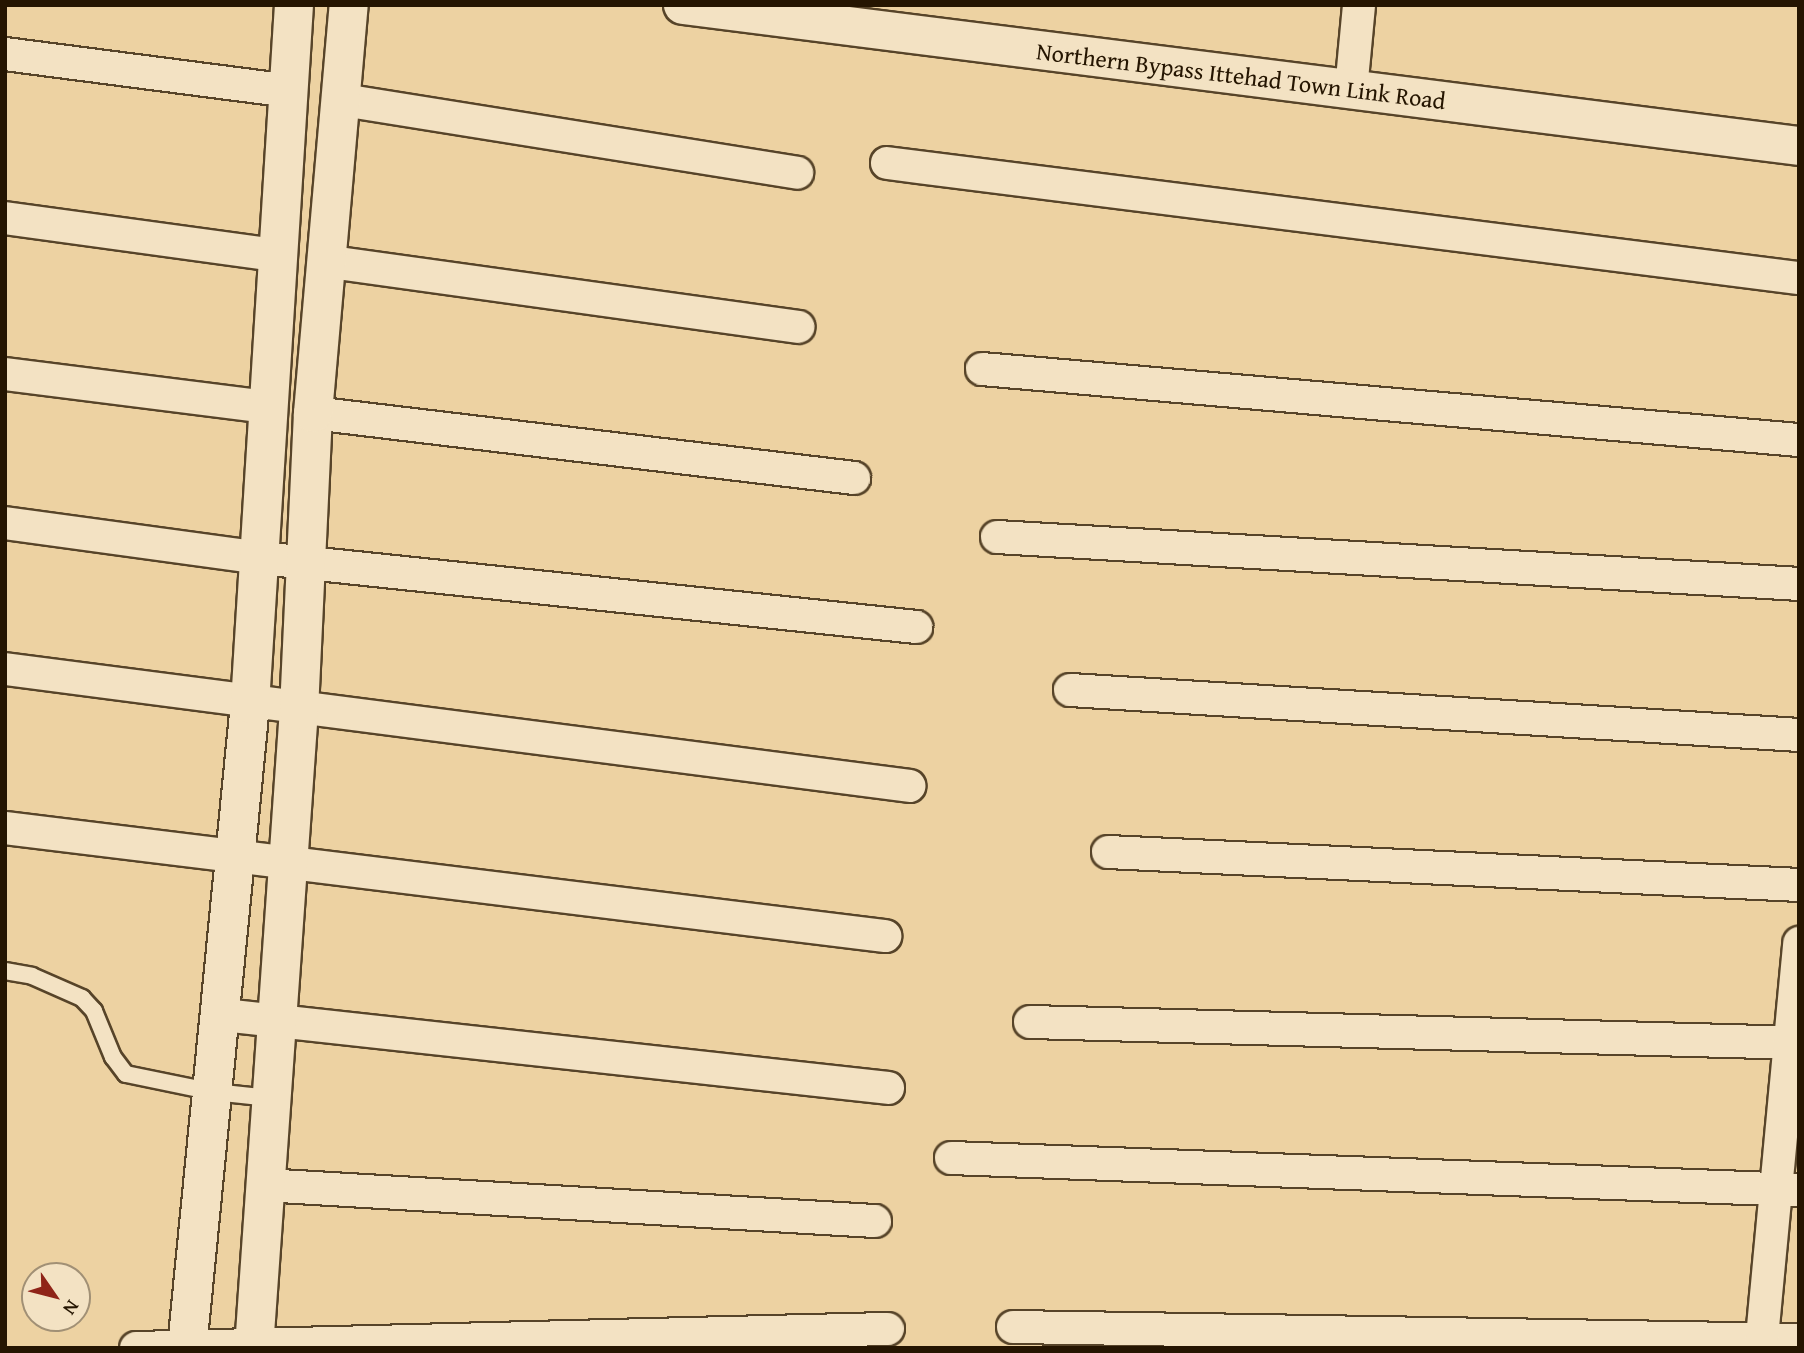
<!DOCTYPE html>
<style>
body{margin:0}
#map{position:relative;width:1804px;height:1353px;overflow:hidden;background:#edd2a2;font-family:"Gentium Book Plus",serif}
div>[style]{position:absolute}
.roads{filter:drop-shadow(2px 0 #574429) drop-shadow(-2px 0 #574429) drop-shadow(0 2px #574429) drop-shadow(0 -2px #574429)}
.lane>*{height:16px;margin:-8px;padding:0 8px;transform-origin:8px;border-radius:8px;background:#f3e2c3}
.street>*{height:32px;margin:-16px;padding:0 16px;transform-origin:16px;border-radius:16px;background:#f3e2c3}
.secondary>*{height:38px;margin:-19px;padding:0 19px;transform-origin:19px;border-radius:19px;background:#f3e2c3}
span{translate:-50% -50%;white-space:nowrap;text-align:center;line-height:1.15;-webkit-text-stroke:6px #f3e2c3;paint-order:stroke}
.street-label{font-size:24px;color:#251501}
.frame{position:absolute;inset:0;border:7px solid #251501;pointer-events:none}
.north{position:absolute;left:21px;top:1262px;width:70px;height:70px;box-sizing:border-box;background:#f3e2c3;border:2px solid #a19075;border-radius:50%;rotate:125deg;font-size:19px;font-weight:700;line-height:28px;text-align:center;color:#251501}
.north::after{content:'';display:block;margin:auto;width:24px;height:32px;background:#8f2418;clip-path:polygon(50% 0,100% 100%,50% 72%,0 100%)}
</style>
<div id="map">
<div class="roads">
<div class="lane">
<div style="left:5px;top:971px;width:27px;rotate:10deg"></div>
<div style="left:32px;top:976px;width:55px;rotate:23.7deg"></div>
<div style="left:82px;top:998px;width:18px;rotate:47deg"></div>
<div style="left:94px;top:1011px;width:50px;rotate:67.6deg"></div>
<div style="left:113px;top:1057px;width:21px;rotate:53deg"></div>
<div style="left:126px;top:1074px;width:90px;rotate:11.6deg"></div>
<div style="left:214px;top:1092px;width:56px;rotate:6.1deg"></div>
</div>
<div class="street">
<div style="left:5px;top:54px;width:285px;rotate:7.4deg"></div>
<div style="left:1351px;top:90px;width:85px;rotate:-84.6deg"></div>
<div style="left:343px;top:100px;width:460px;rotate:9.1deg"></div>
<div style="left:887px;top:163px;width:919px;rotate:7.19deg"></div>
<div style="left:5px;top:218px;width:274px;rotate:7.8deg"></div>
<div style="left:324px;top:261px;width:479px;rotate:7.9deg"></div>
<div style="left:982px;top:369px;width:820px;rotate:4.97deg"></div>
<div style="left:5px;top:374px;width:263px;rotate:7.2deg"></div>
<div style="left:313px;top:413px;width:545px;rotate:6.85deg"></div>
<div style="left:5px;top:523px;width:258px;rotate:7.8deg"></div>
<div style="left:261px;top:558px;width:659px;rotate:6.01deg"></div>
<div style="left:997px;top:537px;width:803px;rotate:3.35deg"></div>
<div style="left:5px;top:669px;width:912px;rotate:7.37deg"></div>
<div style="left:1070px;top:690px;width:730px;rotate:3.53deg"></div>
<div style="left:5px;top:828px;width:887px;rotate:7deg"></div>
<div style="left:1108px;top:852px;width:692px;rotate:2.73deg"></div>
<div style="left:223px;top:1015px;width:669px;rotate:6.26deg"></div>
<div style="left:1030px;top:1022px;width:769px;rotate:1.56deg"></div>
<div style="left:951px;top:1158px;width:849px;rotate:2.16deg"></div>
<div style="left:263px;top:1185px;width:613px;rotate:3.37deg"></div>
<div style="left:1013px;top:1327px;width:786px;rotate:0.95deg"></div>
<div style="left:136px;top:1348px;width:752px;rotate:-1.45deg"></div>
<div style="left:1761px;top:1348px;width:407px;rotate:-84.6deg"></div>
</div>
<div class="secondary">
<div style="left:683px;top:5px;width:1125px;rotate:7.2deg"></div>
<div style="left:187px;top:1348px;width:647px;rotate:-84.41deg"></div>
<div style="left:250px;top:704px;width:700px;rotate:-86.4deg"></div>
<div style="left:254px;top:1348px;width:640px;rotate:-85.97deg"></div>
<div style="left:299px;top:710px;width:297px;rotate:-87.3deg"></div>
<div style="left:313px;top:413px;width:410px;rotate:-85deg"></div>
</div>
</div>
<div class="street-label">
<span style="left:1241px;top:76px;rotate:7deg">Northern Bypass Ittehad Town Link Road</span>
</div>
<div class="frame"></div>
<div class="north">N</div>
</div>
